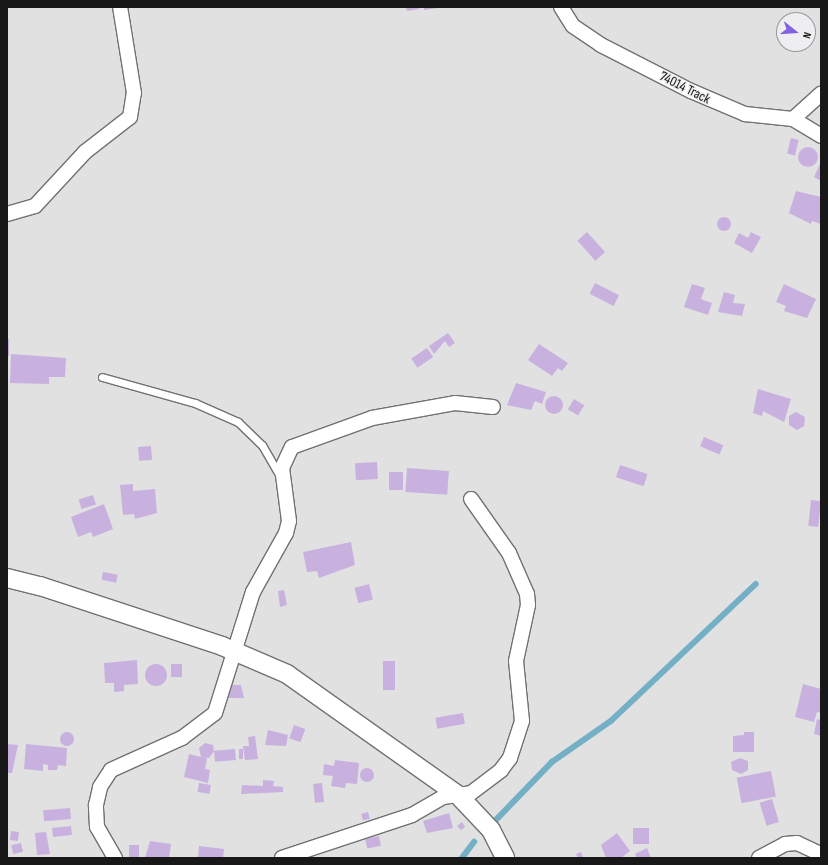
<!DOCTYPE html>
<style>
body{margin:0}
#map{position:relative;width:828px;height:865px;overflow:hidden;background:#e1e1e2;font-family:"Sofia Sans Condensed",sans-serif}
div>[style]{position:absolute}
.stream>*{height:5.5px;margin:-2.75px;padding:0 2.75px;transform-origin:2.75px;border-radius:2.75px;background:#74b0c5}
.building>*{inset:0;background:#c8b1df;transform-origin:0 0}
.round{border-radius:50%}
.roads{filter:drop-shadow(1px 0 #717172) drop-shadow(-1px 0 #717172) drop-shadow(0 1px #717172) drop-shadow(0 -1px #717172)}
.service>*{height:7px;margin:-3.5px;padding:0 3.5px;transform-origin:3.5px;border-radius:3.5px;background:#fff}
.minor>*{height:14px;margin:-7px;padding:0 7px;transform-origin:7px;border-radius:7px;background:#fff}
.tertiary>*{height:18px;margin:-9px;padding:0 9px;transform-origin:9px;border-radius:9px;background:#fff}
span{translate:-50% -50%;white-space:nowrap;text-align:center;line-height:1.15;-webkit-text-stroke:3px #eeeef0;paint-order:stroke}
.street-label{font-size:14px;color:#181819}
.frame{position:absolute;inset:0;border:8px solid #181819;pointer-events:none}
.north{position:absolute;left:776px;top:12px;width:40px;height:40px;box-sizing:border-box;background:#eeeef0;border:1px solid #98989a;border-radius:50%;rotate:107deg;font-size:11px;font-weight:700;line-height:16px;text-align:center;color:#181819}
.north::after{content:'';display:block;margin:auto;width:14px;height:18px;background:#8163df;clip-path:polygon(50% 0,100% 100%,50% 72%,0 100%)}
</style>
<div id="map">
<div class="stream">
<div style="left:495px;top:821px;width:82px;rotate:-46deg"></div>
<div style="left:552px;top:762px;width:72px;rotate:-34.8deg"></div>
<div style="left:611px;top:721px;width:199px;rotate:-43.4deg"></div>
<div style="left:462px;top:858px;width:20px;rotate:-53deg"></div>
</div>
<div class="building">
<div style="clip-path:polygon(406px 7px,419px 7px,419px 9px,407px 11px)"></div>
<div style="clip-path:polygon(424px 7px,437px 7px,438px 8px,424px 10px)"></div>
<div style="left:791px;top:138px;width:8px;height:16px;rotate:14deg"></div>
<div class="round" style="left:798px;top:147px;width:20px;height:20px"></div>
<div style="clip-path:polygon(821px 162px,821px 181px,814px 177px)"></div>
<div style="clip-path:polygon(796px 191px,821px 197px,821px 224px,812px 221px,811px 224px,789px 213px)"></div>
<div class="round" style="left:717px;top:217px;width:14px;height:14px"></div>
<div style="left:587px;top:232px;width:27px;height:13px;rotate:48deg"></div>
<div style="clip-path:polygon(751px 232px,761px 237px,752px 253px,734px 243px,739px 233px,748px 238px)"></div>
<div style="left:595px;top:283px;width:27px;height:12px;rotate:27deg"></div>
<div style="clip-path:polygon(692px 284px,705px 288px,701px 299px,712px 303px,708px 315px,684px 307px)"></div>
<div style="clip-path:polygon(784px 284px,816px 299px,807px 318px,784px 311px,786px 306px,776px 302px)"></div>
<div style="clip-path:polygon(724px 292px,735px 295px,733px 303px,745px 304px,742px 316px,718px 312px)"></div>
<div style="clip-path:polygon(448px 333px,455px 343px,449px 347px,445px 341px,434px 354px,429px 346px)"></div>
<div style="left:7px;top:339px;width:2px;height:17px"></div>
<div style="clip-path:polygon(539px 344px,568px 363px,562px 371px,558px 368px,552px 376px,528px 360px)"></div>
<div style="left:427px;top:348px;width:11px;height:19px;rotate:56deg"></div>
<div style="clip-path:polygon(11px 354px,66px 358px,65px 377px,49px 377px,49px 384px,10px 383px)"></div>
<div style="clip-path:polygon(516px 383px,546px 392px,542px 404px,535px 401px,531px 410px,507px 405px)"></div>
<div style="clip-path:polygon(758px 389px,791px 399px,784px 422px,763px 411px,762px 416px,753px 413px)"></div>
<div class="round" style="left:545px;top:396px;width:18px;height:18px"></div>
<div style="left:574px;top:399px;width:12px;height:12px;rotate:31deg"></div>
<div style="clip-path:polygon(796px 412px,805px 417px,804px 426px,797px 430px,789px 425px,789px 416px)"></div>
<div style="left:704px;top:437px;width:21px;height:10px;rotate:23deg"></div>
<div style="left:151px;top:446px;width:14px;height:13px;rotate:86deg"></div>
<div style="left:377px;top:462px;width:17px;height:22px;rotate:87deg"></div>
<div style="left:620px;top:465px;width:29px;height:13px;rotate:18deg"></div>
<div style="left:407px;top:468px;width:42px;height:24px;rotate:4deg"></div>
<div style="left:389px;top:472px;width:14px;height:18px"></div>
<div style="clip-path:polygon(133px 484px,133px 491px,155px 489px,157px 513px,135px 519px,134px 514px,123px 515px,120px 485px)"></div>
<div style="left:93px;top:495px;width:10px;height:15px;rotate:73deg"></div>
<div style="left:811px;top:500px;width:10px;height:26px;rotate:6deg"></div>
<div style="clip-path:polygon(104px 504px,113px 529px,93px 537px,91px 532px,78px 537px,71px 517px)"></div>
<div style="clip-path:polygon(351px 542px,355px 565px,319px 578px,317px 571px,307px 572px,303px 552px)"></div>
<div style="left:103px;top:572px;width:15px;height:8px;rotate:11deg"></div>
<div style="left:369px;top:584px;width:16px;height:15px;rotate:76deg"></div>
<div style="clip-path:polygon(284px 590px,287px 605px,280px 607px,278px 591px)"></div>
<div style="clip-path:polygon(137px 660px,138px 684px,124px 685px,124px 691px,114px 692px,114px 683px,105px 683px,104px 663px)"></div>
<div style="left:383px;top:661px;width:12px;height:29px"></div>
<div style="left:171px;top:664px;width:11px;height:13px"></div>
<div class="round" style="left:145px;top:664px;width:22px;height:22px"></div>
<div style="clip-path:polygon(803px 684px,821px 689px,821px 713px,817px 712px,814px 722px,795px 717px)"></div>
<div style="clip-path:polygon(229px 685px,241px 685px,244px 698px,227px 698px)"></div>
<div style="left:463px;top:713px;width:11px;height:28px;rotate:80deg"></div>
<div style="clip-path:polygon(817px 719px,821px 720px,821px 736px,814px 734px)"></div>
<div style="left:294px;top:725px;width:12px;height:14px;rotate:20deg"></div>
<div style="clip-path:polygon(268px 730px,288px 735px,286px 746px,265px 745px)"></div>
<div class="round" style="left:60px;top:732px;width:14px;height:14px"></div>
<div style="clip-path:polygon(744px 732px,754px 732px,754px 752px,733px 752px,733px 736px,744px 735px)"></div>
<div style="clip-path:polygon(255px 736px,258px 759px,245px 760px,243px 746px,249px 746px,248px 737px)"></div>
<div style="clip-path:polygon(205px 743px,213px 745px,214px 751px,209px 758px,203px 757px,207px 758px,205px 769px,210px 770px,208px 783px,184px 777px,189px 754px,201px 757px,199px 748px)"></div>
<div style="clip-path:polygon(7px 744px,18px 745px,12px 773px,7px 773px)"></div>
<div style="clip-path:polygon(26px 744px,67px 748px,66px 766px,58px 765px,57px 770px,48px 770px,48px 765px,43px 764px,43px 771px,24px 769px)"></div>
<div style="left:235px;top:749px;width:11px;height:21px;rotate:85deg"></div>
<div style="left:239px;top:749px;width:4px;height:10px"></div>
<div style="clip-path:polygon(740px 758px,748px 761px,748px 770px,741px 774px,732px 770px,731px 762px)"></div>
<div style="clip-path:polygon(335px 760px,359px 763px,357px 784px,346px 783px,345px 788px,331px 786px,333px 776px,323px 775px,324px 764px,334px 766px)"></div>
<div class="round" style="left:360px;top:768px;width:14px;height:14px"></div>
<div style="left:771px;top:771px;width:26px;height:35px;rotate:79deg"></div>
<div style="clip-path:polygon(263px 780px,274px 781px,273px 786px,283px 787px,283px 792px,241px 794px,242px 785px,263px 786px)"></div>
<div style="left:199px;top:783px;width:12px;height:9px;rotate:9deg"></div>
<div style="left:322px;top:783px;width:19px;height:9px;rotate:84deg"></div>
<div style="left:772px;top:799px;width:24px;height:13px;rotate:73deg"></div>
<div style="left:70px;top:808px;width:11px;height:27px;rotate:85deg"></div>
<div style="clip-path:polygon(368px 812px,370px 819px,363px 820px,361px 814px)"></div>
<div style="clip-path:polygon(449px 813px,453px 828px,427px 833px,423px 821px)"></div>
<div style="clip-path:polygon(462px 822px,465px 827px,461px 830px,457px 826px)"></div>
<div style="left:71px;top:826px;width:9px;height:19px;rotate:84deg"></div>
<div style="left:633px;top:828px;width:16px;height:16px"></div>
<div style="left:11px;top:831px;width:8px;height:9px;rotate:7deg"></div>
<div style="clip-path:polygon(46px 832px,50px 854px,37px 855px,35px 833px)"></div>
<div style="clip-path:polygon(617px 833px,630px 851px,621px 858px,606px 858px,601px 845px)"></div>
<div style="left:379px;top:836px;width:10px;height:14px;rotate:79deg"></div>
<div style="clip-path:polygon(150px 841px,171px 844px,169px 858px,145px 858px)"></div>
<div style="left:21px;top:843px;width:9px;height:10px;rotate:77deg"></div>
<div style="left:129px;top:845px;width:10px;height:13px"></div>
<div style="clip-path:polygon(199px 846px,224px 849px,223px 858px,198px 858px)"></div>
<div style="clip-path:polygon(647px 848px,651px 858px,637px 858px,635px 854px)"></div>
<div style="clip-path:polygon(581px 852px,583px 857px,578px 858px,576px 854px)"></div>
</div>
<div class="roads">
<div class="service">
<div style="left:102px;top:377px;width:97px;rotate:15.6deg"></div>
<div style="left:195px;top:403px;width:47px;rotate:23.8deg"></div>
<div style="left:238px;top:422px;width:33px;rotate:44deg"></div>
<div style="left:262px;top:445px;width:34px;rotate:60deg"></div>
</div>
<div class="minor">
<div style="left:561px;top:7px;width:22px;rotate:58deg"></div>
<div style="left:573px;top:26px;width:34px;rotate:34deg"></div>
<div style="left:601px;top:45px;width:101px;rotate:27.1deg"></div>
<div style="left:691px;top:91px;width:59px;rotate:23.1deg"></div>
<div style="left:745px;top:114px;width:48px;rotate:5.9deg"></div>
<div style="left:793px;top:119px;width:38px;rotate:-42deg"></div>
<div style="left:793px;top:119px;width:33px;rotate:31deg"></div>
<div style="left:7px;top:214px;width:29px;rotate:-16deg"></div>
<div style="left:35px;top:206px;width:74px;rotate:-47.2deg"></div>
<div style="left:85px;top:152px;width:57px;rotate:-37.9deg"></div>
<div style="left:130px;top:117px;width:24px;rotate:-81deg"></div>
<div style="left:134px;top:93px;width:87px;rotate:-99.2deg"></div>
<div style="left:115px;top:858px;width:36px;rotate:-120deg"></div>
<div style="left:97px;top:827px;width:22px;rotate:-93deg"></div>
<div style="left:96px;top:805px;width:18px;rotate:-77deg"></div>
<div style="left:100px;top:787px;width:20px;rotate:-57deg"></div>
<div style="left:111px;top:770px;width:78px;rotate:-24.3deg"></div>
<div style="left:182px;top:738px;width:41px;rotate:-37.1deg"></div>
<div style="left:215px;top:713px;width:127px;rotate:-72.6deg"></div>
<div style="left:253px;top:592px;width:68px;rotate:-60.8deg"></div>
<div style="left:286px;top:533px;width:12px;rotate:-76deg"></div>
<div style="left:289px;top:521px;width:53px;rotate:-97.5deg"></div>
<div style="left:282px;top:468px;width:23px;rotate:-65deg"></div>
<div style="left:292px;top:447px;width:85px;rotate:-19.9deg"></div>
<div style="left:372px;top:418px;width:84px;rotate:-10.2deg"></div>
<div style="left:455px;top:403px;width:38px;rotate:6deg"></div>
<div style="left:282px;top:858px;width:137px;rotate:-18.3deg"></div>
<div style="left:412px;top:815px;width:36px;rotate:-30deg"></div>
<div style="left:443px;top:797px;width:28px;rotate:-8deg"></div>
<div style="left:471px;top:793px;width:38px;rotate:-37deg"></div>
<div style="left:501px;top:770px;width:15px;rotate:-53deg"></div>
<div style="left:510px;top:758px;width:39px;rotate:-72deg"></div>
<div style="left:522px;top:721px;width:60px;rotate:-95.7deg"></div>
<div style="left:516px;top:661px;width:57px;rotate:-77.9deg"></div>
<div style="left:528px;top:605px;width:11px;rotate:-95deg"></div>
<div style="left:527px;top:594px;width:45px;rotate:-113.7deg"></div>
<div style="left:509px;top:553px;width:66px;rotate:-125.1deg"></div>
<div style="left:759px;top:858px;width:30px;rotate:-28deg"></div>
<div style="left:785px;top:844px;width:12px;rotate:-5deg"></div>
<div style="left:797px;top:843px;width:26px;rotate:25deg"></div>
</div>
<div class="tertiary">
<div style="left:7px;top:578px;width:34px;rotate:14deg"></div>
<div style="left:40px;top:586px;width:192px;rotate:18.2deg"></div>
<div style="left:222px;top:646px;width:71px;rotate:23.3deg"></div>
<div style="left:287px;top:674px;width:209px;rotate:35.3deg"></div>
<div style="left:458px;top:795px;width:48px;rotate:46.7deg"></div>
<div style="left:491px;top:830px;width:31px;rotate:63deg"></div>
</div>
</div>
<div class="street-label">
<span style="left:685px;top:88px;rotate:27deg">74014 Track</span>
</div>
<div class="frame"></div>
<div class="north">N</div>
</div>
